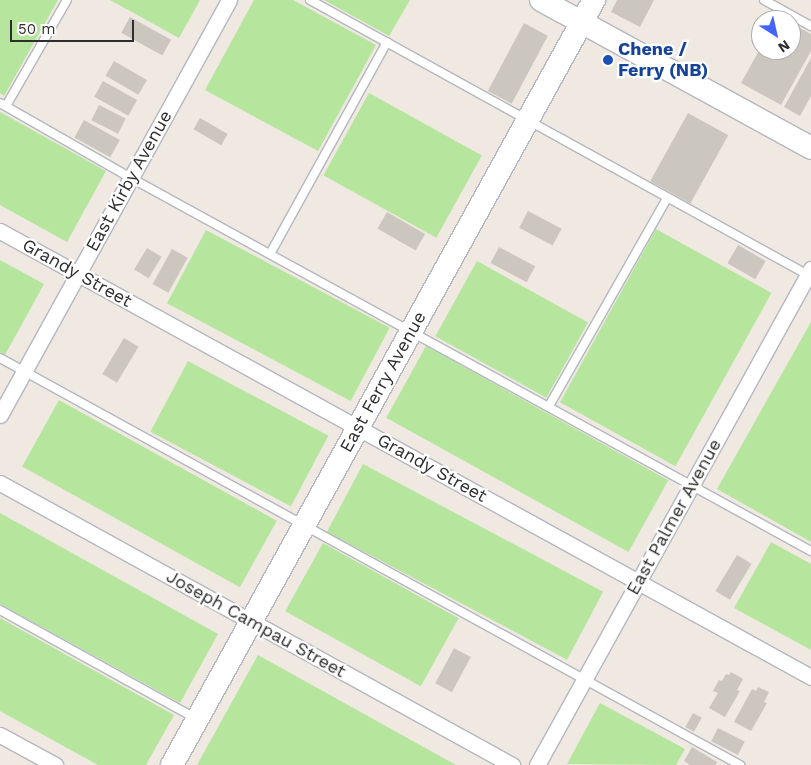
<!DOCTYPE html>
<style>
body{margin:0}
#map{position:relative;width:811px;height:765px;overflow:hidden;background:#efe9e1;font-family:"Work Sans",sans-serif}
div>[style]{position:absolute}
.green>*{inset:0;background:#b6e59e;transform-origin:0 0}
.building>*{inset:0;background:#cbc7bf;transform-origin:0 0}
.roads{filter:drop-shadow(1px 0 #b4b7c1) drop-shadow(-1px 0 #b4b7c1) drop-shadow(0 1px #b4b7c1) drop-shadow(0 -1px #b4b7c1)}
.lane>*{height:8px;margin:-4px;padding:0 4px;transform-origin:4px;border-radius:4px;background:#fff}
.street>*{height:15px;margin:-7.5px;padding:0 7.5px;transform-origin:7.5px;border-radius:7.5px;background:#fff}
.secondary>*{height:22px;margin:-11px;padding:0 11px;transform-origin:11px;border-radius:11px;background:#fff}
.dots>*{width:14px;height:14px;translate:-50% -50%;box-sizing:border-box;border:2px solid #fff;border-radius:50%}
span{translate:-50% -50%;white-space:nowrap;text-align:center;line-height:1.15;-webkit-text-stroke:4.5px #fff;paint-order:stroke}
.transit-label{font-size:18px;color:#164399;font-weight:700}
.left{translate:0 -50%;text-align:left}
.street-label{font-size:18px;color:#2e2e2e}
.north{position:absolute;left:751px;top:10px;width:50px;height:50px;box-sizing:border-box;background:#fff;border:1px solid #ababab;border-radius:50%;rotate:145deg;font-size:14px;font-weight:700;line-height:20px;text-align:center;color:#2e2e2e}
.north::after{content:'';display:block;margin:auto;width:18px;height:22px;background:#4264fb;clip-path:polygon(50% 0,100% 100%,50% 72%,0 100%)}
.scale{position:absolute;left:10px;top:20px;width:124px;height:22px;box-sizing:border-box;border:2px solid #2e2e2e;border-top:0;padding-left:6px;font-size:15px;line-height:18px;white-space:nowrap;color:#2e2e2e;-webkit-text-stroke:4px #fff;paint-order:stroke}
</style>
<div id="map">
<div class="green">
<div style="clip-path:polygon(0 0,58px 0,4px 96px,0 93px)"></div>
<div style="clip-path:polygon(110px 0,200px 0,179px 38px)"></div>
<div style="clip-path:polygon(254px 0,293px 0,376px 45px,318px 151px,205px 90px)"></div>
<div style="clip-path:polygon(324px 0,410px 0,389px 36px)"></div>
<div style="left:369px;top:93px;width:129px;height:94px;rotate:29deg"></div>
<div style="clip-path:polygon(0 112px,106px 171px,67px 242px,0 205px)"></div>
<div style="left:656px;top:229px;width:132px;height:198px;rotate:29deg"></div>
<div style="left:206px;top:230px;width:208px;height:83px;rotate:28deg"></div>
<div style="clip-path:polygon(0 260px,44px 284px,5px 355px,0 352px)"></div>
<div style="left:477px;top:261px;width:127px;height:86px;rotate:29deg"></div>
<div style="clip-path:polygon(811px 322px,811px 542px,717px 489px)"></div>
<div style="left:426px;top:346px;width:277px;height:82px;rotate:29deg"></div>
<div style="left:188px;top:361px;width:159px;height:80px;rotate:28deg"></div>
<div style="left:59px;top:400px;width:249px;height:76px;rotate:29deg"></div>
<div style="left:363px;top:464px;width:272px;height:77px;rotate:28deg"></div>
<div style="clip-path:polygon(0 513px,218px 634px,180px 703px,0 604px)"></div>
<div style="clip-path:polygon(771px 542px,811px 564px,811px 650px,734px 608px)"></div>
<div style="left:323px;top:543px;width:155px;height:78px;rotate:29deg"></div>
<div style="clip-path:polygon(0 618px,174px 715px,146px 765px,98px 765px,0 711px)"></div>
<div style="clip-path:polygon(258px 655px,456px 765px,197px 765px)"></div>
<div style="clip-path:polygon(600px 703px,685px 749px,676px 765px,567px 764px)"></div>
</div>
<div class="building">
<div style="clip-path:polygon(617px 0,654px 0,640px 27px,611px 12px)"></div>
<div style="left:130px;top:17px;width:47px;height:18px;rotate:29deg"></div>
<div style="left:524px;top:23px;width:27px;height:77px;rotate:28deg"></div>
<div style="clip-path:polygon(791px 23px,811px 34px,811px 51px,781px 105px,741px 83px,761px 47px,761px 50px,791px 50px)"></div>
<div style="clip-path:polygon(811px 58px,811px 96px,800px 116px,784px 107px)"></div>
<div style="left:114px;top:61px;width:38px;height:17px;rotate:30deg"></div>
<div style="left:103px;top:81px;width:39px;height:18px;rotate:29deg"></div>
<div style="left:99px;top:105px;width:30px;height:17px;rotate:27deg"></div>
<div style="left:688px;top:113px;width:46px;height:78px;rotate:29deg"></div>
<div style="left:200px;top:118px;width:32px;height:13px;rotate:30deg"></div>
<div style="left:84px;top:120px;width:41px;height:20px;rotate:29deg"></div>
<div style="left:528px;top:211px;width:38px;height:19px;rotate:28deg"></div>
<div style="left:387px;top:212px;width:44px;height:19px;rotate:30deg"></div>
<div style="left:738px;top:245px;width:32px;height:21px;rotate:30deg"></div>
<div style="left:499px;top:247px;width:41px;height:18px;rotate:28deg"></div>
<div style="left:147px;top:248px;width:17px;height:25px;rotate:31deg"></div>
<div style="left:172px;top:249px;width:18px;height:40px;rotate:29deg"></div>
<div style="left:124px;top:338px;width:17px;height:42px;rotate:31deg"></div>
<div style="left:737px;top:555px;width:17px;height:42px;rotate:31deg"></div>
<div style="left:454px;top:648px;width:19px;height:40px;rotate:28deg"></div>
<div style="clip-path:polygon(731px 672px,743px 679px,737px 690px,740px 691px,725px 717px,709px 708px,718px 693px,713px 691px,719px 680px,722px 681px,726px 674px,729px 675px)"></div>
<div style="clip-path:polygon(758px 687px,769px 692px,764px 702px,767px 703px,751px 731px,734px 722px,752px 689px,756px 691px)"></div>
<div style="left:693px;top:713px;width:10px;height:16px;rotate:29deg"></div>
<div style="left:718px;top:728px;width:30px;height:15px;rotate:27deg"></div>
<div style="clip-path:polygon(692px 747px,717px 762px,716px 765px,690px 765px,684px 761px)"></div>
</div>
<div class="roads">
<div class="lane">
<div style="left:310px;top:0;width:571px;rotate:28.9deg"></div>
<div style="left:764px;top:0;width:54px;rotate:29deg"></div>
<div style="left:0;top:103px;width:151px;rotate:29.8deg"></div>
<div style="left:131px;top:178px;width:776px;rotate:28.75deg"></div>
<div style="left:6px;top:106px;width:122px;rotate:-60.1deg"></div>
<div style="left:270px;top:254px;width:242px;rotate:-61.1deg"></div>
<div style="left:0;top:358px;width:845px;rotate:28.81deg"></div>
<div style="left:549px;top:406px;width:239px;rotate:-60.4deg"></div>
<div style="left:0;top:610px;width:223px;rotate:29deg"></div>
</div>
<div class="street">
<div style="left:0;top:231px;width:926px;rotate:28.81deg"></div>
<div style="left:0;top:415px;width:474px;rotate:-61.1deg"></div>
<div style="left:0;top:483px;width:585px;rotate:28.85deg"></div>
<div style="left:0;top:735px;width:63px;rotate:28.6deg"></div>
<div style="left:537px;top:765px;width:567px;rotate:-61.08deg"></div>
</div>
<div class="secondary">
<div style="left:541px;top:0;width:308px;rotate:28.7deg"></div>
<div style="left:172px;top:765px;width:874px;rotate:-61.12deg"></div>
</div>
</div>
<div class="dots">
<div style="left:608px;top:60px;background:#1a4fb4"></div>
</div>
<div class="transit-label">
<span class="left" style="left:618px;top:60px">Chene /<br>Ferry (NB)</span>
</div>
<div class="street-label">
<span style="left:129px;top:181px;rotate:-61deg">East Kirby Avenue</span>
<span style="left:77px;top:273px;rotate:29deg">Grandy Street</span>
<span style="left:383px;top:382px;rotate:-61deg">East Ferry Avenue</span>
<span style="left:432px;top:468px;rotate:29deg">Grandy Street</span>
<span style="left:674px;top:517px;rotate:-61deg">East Palmer Avenue</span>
<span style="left:256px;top:624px;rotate:29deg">Joseph Campau Street</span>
</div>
<div class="north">N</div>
<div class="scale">50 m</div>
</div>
